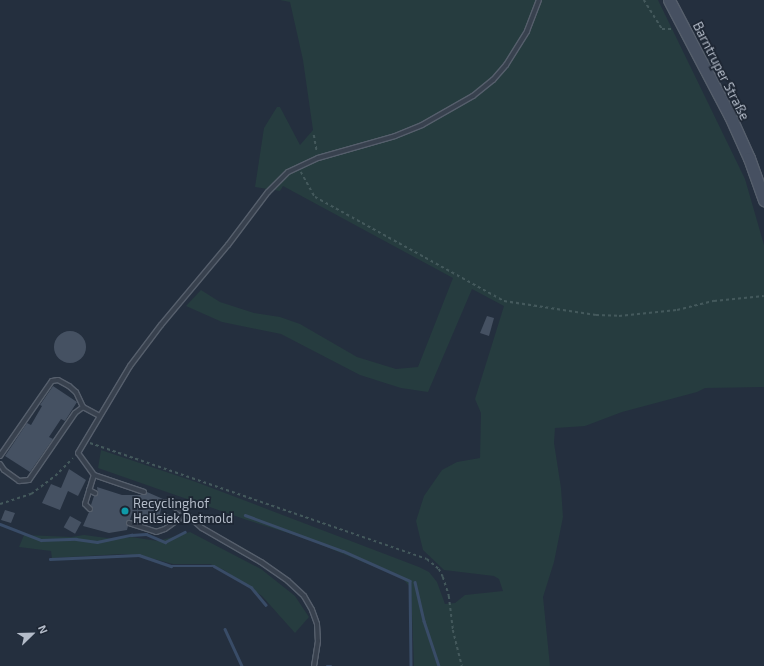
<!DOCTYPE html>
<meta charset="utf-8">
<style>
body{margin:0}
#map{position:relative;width:764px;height:666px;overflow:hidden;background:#242f3e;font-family:"Exo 2",sans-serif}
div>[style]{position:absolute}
.green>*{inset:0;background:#263c3f}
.stream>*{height:2.5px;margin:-1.25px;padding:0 1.25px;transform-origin:1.25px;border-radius:1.25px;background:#394c67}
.building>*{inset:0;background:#455162;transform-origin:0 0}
.round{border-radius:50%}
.path>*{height:1.5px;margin-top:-0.75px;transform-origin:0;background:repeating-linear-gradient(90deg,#44595c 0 3px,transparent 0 6px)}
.roads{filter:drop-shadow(1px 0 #565f6c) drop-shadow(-1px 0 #565f6c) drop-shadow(0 1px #565f6c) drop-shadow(0 -1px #565f6c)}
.service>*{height:4px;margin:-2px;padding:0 2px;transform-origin:2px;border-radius:2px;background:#38414e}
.secondary>*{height:11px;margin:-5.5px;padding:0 5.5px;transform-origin:5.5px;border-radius:5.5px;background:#465061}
.dots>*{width:11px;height:11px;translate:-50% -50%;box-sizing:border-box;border:2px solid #1d2633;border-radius:50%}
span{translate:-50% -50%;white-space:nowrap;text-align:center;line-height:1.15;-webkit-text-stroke:3.5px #1d2633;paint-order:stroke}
.street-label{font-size:13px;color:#b4bcc9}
.poi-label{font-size:13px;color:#b4bcc9}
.left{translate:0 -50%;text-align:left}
.north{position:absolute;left:12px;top:614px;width:40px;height:40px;-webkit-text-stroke:3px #1d2633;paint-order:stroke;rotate:67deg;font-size:11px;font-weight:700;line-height:16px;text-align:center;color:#b4bcc9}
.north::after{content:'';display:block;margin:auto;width:14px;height:18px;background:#b4bcc9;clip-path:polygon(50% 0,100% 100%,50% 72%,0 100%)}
</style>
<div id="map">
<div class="green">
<div style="clip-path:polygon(280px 0,658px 0,745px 179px,764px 245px,764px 387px,705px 388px,697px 392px,622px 412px,585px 426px,555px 428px,554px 443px,561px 488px,563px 517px,554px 562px,543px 597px,550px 666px,414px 666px,411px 588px,402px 578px,307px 539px,247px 520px,98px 468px,101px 450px,196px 482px,419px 567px,429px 572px,437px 582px,445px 604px,455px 603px,465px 595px,503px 591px,499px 579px,494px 576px,444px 570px,423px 550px,416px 521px,424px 496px,442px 470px,457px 462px,480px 458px,481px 413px,475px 399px,504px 306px,472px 289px,428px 392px,401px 388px,360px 375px,281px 334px,222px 322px,186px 306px,201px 290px,220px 302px,254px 313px,280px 317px,300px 324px,357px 357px,396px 369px,418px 367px,453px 278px,283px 186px,280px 191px,255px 187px,264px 128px,277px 107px,280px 107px,300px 145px,313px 130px,303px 60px,290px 2px)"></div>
<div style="clip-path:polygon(190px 532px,261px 569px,295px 596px,309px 617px,295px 633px,262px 596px,224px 570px,210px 564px,173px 564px,143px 556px,122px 554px,52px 558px,51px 551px,19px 547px,24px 535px,71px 537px,84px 535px,115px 539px,131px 537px,158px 541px)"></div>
</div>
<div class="stream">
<div style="left:245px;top:515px;width:104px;rotate:20.2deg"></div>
<div style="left:343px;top:551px;width:73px;rotate:24.1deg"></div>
<div style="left:410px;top:581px;width:85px;rotate:89.3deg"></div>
<div style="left:0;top:524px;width:44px;rotate:21.3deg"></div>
<div style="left:41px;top:540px;width:35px;rotate:-2deg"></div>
<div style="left:76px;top:539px;width:21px;rotate:8deg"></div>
<div style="left:97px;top:542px;width:35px;rotate:-12deg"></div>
<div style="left:131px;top:535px;width:15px;rotate:-4deg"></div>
<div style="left:146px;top:534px;width:21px;rotate:23deg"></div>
<div style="left:165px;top:542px;width:22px;rotate:-27deg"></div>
<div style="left:50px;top:559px;width:89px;rotate:-2.6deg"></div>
<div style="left:139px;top:555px;width:34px;rotate:19deg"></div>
<div style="left:171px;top:566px;width:43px"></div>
<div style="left:214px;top:566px;width:43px;rotate:29.6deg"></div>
<div style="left:251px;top:587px;width:23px;rotate:50deg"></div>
<div style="left:415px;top:582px;width:40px;rotate:77deg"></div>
<div style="left:424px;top:621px;width:47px;rotate:71.6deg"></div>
<div style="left:225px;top:629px;width:41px;rotate:65.3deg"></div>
<div style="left:327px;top:666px;width:4px"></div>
</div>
<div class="building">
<div style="clip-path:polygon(487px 316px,494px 318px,489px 336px,480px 333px)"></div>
<div class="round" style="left:54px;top:331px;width:32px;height:32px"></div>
<div style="clip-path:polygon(53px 386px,77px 402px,65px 421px,61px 419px,49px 437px,53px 439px,30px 472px,5px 456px,27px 423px,31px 425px,42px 406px,40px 405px)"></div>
<div style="clip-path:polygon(69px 469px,86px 480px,78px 496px,68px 491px,60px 510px,42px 503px,51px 484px,61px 488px)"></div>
<div style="clip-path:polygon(97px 487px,122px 495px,144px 495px,147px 492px,163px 499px,160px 514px,155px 516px,157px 520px,156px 523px,132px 513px,130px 520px,126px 522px,128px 526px,127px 530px,109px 533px,83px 526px,89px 512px,93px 510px,91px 505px,94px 496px,98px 494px)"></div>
<div style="clip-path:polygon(5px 510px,15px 513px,11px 523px,1px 520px)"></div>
<div style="left:70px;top:516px;width:13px;height:13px;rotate:29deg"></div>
</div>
<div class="path">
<div style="left:644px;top:0;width:34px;rotate:58deg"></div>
<div style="left:662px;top:29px;width:10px"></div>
<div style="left:314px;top:135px;width:17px;rotate:80deg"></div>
<div style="left:301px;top:172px;width:29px;rotate:61deg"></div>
<div style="left:315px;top:197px;width:216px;rotate:28.8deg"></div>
<div style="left:504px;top:301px;width:93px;rotate:8.7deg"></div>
<div style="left:596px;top:315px;width:23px;rotate:2deg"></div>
<div style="left:619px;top:316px;width:58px;rotate:-5.9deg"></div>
<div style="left:677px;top:310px;width:38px;rotate:-14deg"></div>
<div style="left:714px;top:301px;width:50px;rotate:-5.7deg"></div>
<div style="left:90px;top:443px;width:356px;rotate:19deg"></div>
<div style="left:427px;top:559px;width:16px;rotate:40deg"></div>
<div style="left:439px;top:569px;width:9px;rotate:63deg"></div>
<div style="left:443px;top:577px;width:20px;rotate:72deg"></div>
<div style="left:449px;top:596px;width:34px;rotate:83deg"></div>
<div style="left:453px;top:630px;width:37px;rotate:76deg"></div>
<div style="left:0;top:504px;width:33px;rotate:-18deg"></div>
<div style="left:31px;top:494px;width:30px;rotate:-37deg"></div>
<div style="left:55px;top:476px;width:25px;rotate:-45deg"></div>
</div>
<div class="roads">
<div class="service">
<div style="left:0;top:456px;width:91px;rotate:-55.3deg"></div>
<div style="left:52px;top:381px;width:6px;rotate:-9deg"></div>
<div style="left:58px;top:380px;width:13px;rotate:29deg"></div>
<div style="left:69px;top:386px;width:9px;rotate:41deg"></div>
<div style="left:76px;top:392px;width:17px;rotate:65deg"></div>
<div style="left:83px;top:407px;width:19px;rotate:28deg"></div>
<div style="left:0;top:464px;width:7px;rotate:56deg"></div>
<div style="left:4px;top:470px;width:19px;rotate:36deg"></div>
<div style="left:19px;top:481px;width:10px;rotate:-6deg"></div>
<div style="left:29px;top:480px;width:81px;rotate:-55.5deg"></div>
<div style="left:75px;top:413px;width:10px;rotate:-37deg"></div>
<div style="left:89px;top:490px;width:7px;rotate:27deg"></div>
<div style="left:144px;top:492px;width:53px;rotate:-161.2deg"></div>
<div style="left:94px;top:475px;width:27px;rotate:-126deg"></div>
<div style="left:78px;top:453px;width:101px;rotate:-59.1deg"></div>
<div style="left:130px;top:366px;width:51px;rotate:-52.9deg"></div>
<div style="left:161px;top:325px;width:104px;rotate:-50.1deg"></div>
<div style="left:228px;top:245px;width:66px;rotate:-53deg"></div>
<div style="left:268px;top:192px;width:28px;rotate:-45deg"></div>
<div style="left:288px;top:172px;width:33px;rotate:-25deg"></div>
<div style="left:318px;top:158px;width:80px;rotate:-15.9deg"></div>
<div style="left:395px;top:136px;width:29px;rotate:-22deg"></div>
<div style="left:422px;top:125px;width:59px;rotate:-29.6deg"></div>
<div style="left:473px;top:96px;width:26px;rotate:-39deg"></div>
<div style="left:493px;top:80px;width:20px;rotate:-49deg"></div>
<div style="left:506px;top:65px;width:40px;rotate:-58deg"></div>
<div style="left:527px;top:31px;width:33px;rotate:-69deg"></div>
<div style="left:165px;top:502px;width:21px;rotate:28deg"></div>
<div style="left:184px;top:512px;width:24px;rotate:42deg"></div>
<div style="left:202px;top:528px;width:68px;rotate:30deg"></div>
<div style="left:261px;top:562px;width:33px;rotate:35deg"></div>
<div style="left:288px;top:581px;width:22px;rotate:43deg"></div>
<div style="left:304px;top:596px;width:16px;rotate:60deg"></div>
<div style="left:312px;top:610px;width:15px;rotate:70deg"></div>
<div style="left:317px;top:624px;width:17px;rotate:87deg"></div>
<div style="left:318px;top:641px;width:25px;rotate:99deg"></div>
<div style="left:90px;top:509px;width:7px;rotate:-135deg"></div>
<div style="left:85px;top:504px;width:30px;rotate:-73deg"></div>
<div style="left:158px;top:517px;width:21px;rotate:5deg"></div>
<div style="left:179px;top:519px;width:9px;rotate:-54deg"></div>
<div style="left:129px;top:523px;width:28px;rotate:18deg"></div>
<div style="left:156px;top:532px;width:9px;rotate:-18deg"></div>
<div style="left:165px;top:529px;width:17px;rotate:-36deg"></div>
</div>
<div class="secondary">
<div style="left:669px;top:0;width:131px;rotate:62.3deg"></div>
<div style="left:730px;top:116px;width:46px;rotate:65.7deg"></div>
<div style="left:749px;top:158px;width:45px;rotate:70.3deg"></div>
</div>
</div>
<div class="dots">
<div style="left:125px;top:511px;background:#0f9aa8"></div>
</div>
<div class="street-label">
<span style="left:721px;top:71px;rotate:63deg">Barntruper Straße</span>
</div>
<div class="poi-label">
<span class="left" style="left:133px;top:511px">Recyclinghof<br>Hellsiek Detmold</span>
</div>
<div class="north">N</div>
</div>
